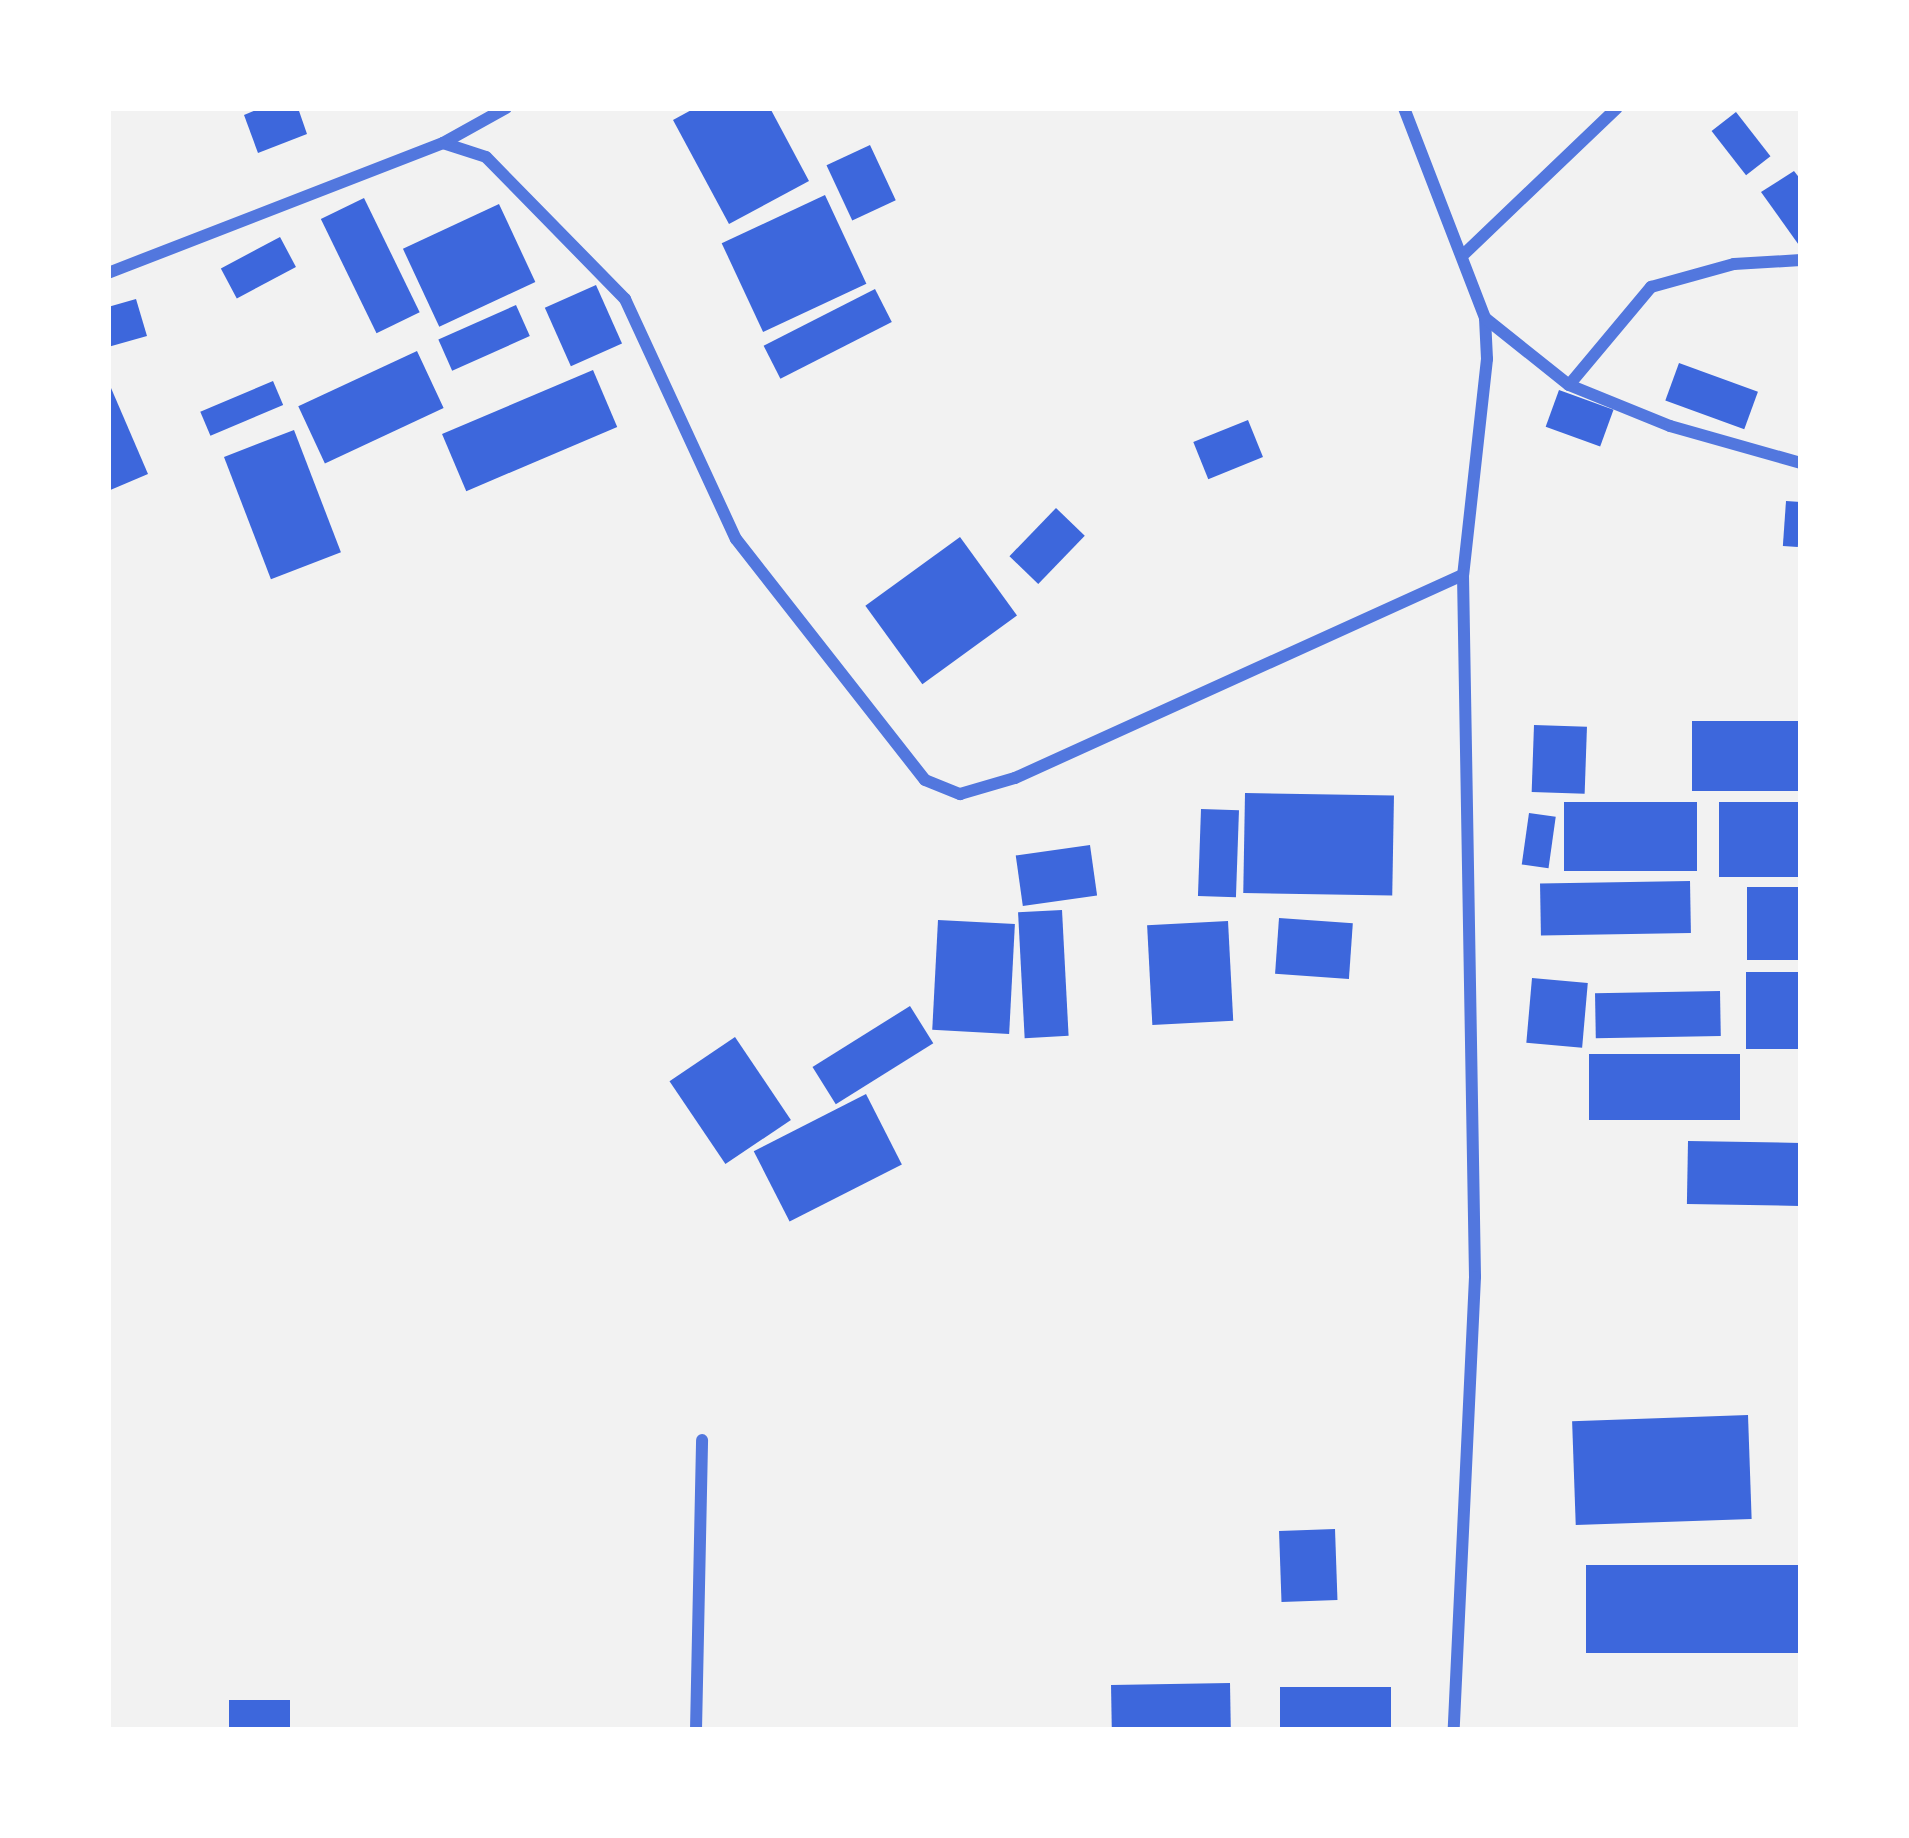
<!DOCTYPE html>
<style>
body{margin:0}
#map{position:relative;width:1909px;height:1838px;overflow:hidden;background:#f2f2f2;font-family:"Nunito Sans",sans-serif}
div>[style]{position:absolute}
.building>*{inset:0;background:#3d67dc;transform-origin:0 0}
.minor>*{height:12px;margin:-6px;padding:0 6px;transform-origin:6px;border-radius:6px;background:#5277de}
span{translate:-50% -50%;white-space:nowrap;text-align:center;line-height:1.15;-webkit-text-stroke:9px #fff;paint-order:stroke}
.frame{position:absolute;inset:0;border:111px solid #fff;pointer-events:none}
</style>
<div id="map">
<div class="building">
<div style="clip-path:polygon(261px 108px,298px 108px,307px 134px,258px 153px,244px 115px)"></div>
<div style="clip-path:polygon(695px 108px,770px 108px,809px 181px,729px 224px,673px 120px)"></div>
<div style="left:1736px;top:112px;width:56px;height:31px;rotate:52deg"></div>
<div style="left:870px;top:145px;width:61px;height:48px;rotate:65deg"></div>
<div style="clip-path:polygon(1794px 171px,1801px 180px,1801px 248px,1761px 192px)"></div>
<div style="left:825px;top:195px;width:98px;height:114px;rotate:65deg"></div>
<div style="left:364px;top:198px;width:127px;height:48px;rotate:64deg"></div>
<div style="left:499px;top:204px;width:86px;height:106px;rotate:65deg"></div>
<div style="left:280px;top:237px;width:34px;height:67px;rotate:62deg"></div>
<div style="left:596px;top:285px;width:64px;height:56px;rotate:66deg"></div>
<div style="left:875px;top:289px;width:37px;height:125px;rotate:63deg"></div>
<div style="clip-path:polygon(136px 299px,147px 336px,108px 347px,108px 307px)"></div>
<div style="left:516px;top:305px;width:34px;height:85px;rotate:66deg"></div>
<div style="left:417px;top:351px;width:63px;height:131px;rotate:65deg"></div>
<div style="left:1679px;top:363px;width:84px;height:40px;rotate:20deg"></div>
<div style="left:593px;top:370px;width:62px;height:164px;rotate:67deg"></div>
<div style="clip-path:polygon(108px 381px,148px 474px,108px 491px)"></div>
<div style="left:273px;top:381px;width:26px;height:79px;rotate:67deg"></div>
<div style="left:1559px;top:390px;width:58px;height:39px;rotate:20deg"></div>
<div style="left:1248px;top:420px;width:40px;height:59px;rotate:68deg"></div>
<div style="left:294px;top:430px;width:131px;height:75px;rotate:69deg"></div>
<div style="left:1786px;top:501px;width:15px;height:45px;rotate:4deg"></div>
<div style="left:1056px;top:508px;width:40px;height:67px;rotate:44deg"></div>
<div style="left:960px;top:537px;width:97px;height:117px;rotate:54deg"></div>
<div style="left:1801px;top:721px;width:70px;height:109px;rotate:90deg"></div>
<div style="left:1534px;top:725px;width:53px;height:67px;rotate:2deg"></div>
<div style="left:1245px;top:793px;width:149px;height:100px;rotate:1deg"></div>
<div style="left:1697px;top:802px;width:69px;height:133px;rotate:90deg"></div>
<div style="left:1719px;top:802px;width:82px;height:75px"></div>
<div style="left:1201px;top:809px;width:38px;height:87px;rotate:2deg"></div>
<div style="left:1529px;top:813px;width:27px;height:52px;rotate:8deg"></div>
<div style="left:1090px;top:845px;width:51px;height:75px;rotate:82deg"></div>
<div style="left:1690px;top:881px;width:52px;height:150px;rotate:89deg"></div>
<div style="left:1747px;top:887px;width:54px;height:73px"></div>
<div style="left:1062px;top:910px;width:126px;height:44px;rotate:87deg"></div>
<div style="left:1279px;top:918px;width:74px;height:56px;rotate:4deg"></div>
<div style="left:938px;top:920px;width:77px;height:110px;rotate:3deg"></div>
<div style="left:1228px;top:921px;width:100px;height:81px;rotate:87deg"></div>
<div style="left:1801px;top:972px;width:77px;height:55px;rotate:90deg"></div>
<div style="left:1532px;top:978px;width:56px;height:65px;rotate:5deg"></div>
<div style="left:1720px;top:991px;width:45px;height:125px;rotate:89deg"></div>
<div style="left:910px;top:1006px;width:44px;height:115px;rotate:58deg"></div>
<div style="left:735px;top:1037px;width:100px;height:79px;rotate:56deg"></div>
<div style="left:1740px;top:1054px;width:66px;height:151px;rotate:90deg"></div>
<div style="left:866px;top:1094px;width:79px;height:126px;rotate:63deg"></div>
<div style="left:1688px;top:1141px;width:113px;height:63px;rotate:1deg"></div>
<div style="left:1748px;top:1415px;width:104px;height:176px;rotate:88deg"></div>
<div style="left:1335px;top:1529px;width:71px;height:56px;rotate:88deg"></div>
<div style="left:1801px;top:1565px;width:88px;height:215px;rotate:90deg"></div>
<div style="left:1230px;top:1683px;width:47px;height:119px;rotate:89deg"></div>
<div style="left:1391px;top:1687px;width:43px;height:111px;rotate:90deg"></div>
<div style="left:290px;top:1700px;width:30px;height:61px;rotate:90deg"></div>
</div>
<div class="minor">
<div style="left:1404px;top:108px;width:225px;rotate:68.9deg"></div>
<div style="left:1485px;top:318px;width:41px;rotate:87.2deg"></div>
<div style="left:1487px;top:359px;width:217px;rotate:96.3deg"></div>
<div style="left:1463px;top:575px;width:702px;rotate:89.02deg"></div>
<div style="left:1475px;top:1277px;width:453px;rotate:92.7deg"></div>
<div style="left:443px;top:143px;width:45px;rotate:18deg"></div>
<div style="left:486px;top:157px;width:199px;rotate:45.6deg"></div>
<div style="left:625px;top:299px;width:264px;rotate:65.2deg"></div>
<div style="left:736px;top:539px;width:306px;rotate:51.9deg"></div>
<div style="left:925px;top:780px;width:38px;rotate:22deg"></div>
<div style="left:960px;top:794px;width:57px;rotate:-16.2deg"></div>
<div style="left:1015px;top:778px;width:492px;rotate:-24.4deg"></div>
<div style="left:1463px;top:255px;width:213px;rotate:-43.7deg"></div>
<div style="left:108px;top:273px;width:359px;rotate:-21.2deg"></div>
<div style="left:443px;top:143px;width:72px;rotate:-29.1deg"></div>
<div style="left:1485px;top:318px;width:107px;rotate:38.6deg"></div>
<div style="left:1569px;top:385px;width:109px;rotate:22.1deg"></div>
<div style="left:1670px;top:426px;width:136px;rotate:15.8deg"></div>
<div style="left:1569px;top:385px;width:128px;rotate:-50.1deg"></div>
<div style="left:1651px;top:287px;width:86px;rotate:-15.5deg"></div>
<div style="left:1734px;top:264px;width:67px;rotate:-3.4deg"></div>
<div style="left:696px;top:1730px;width:290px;rotate:-88.8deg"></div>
</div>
<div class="frame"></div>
</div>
